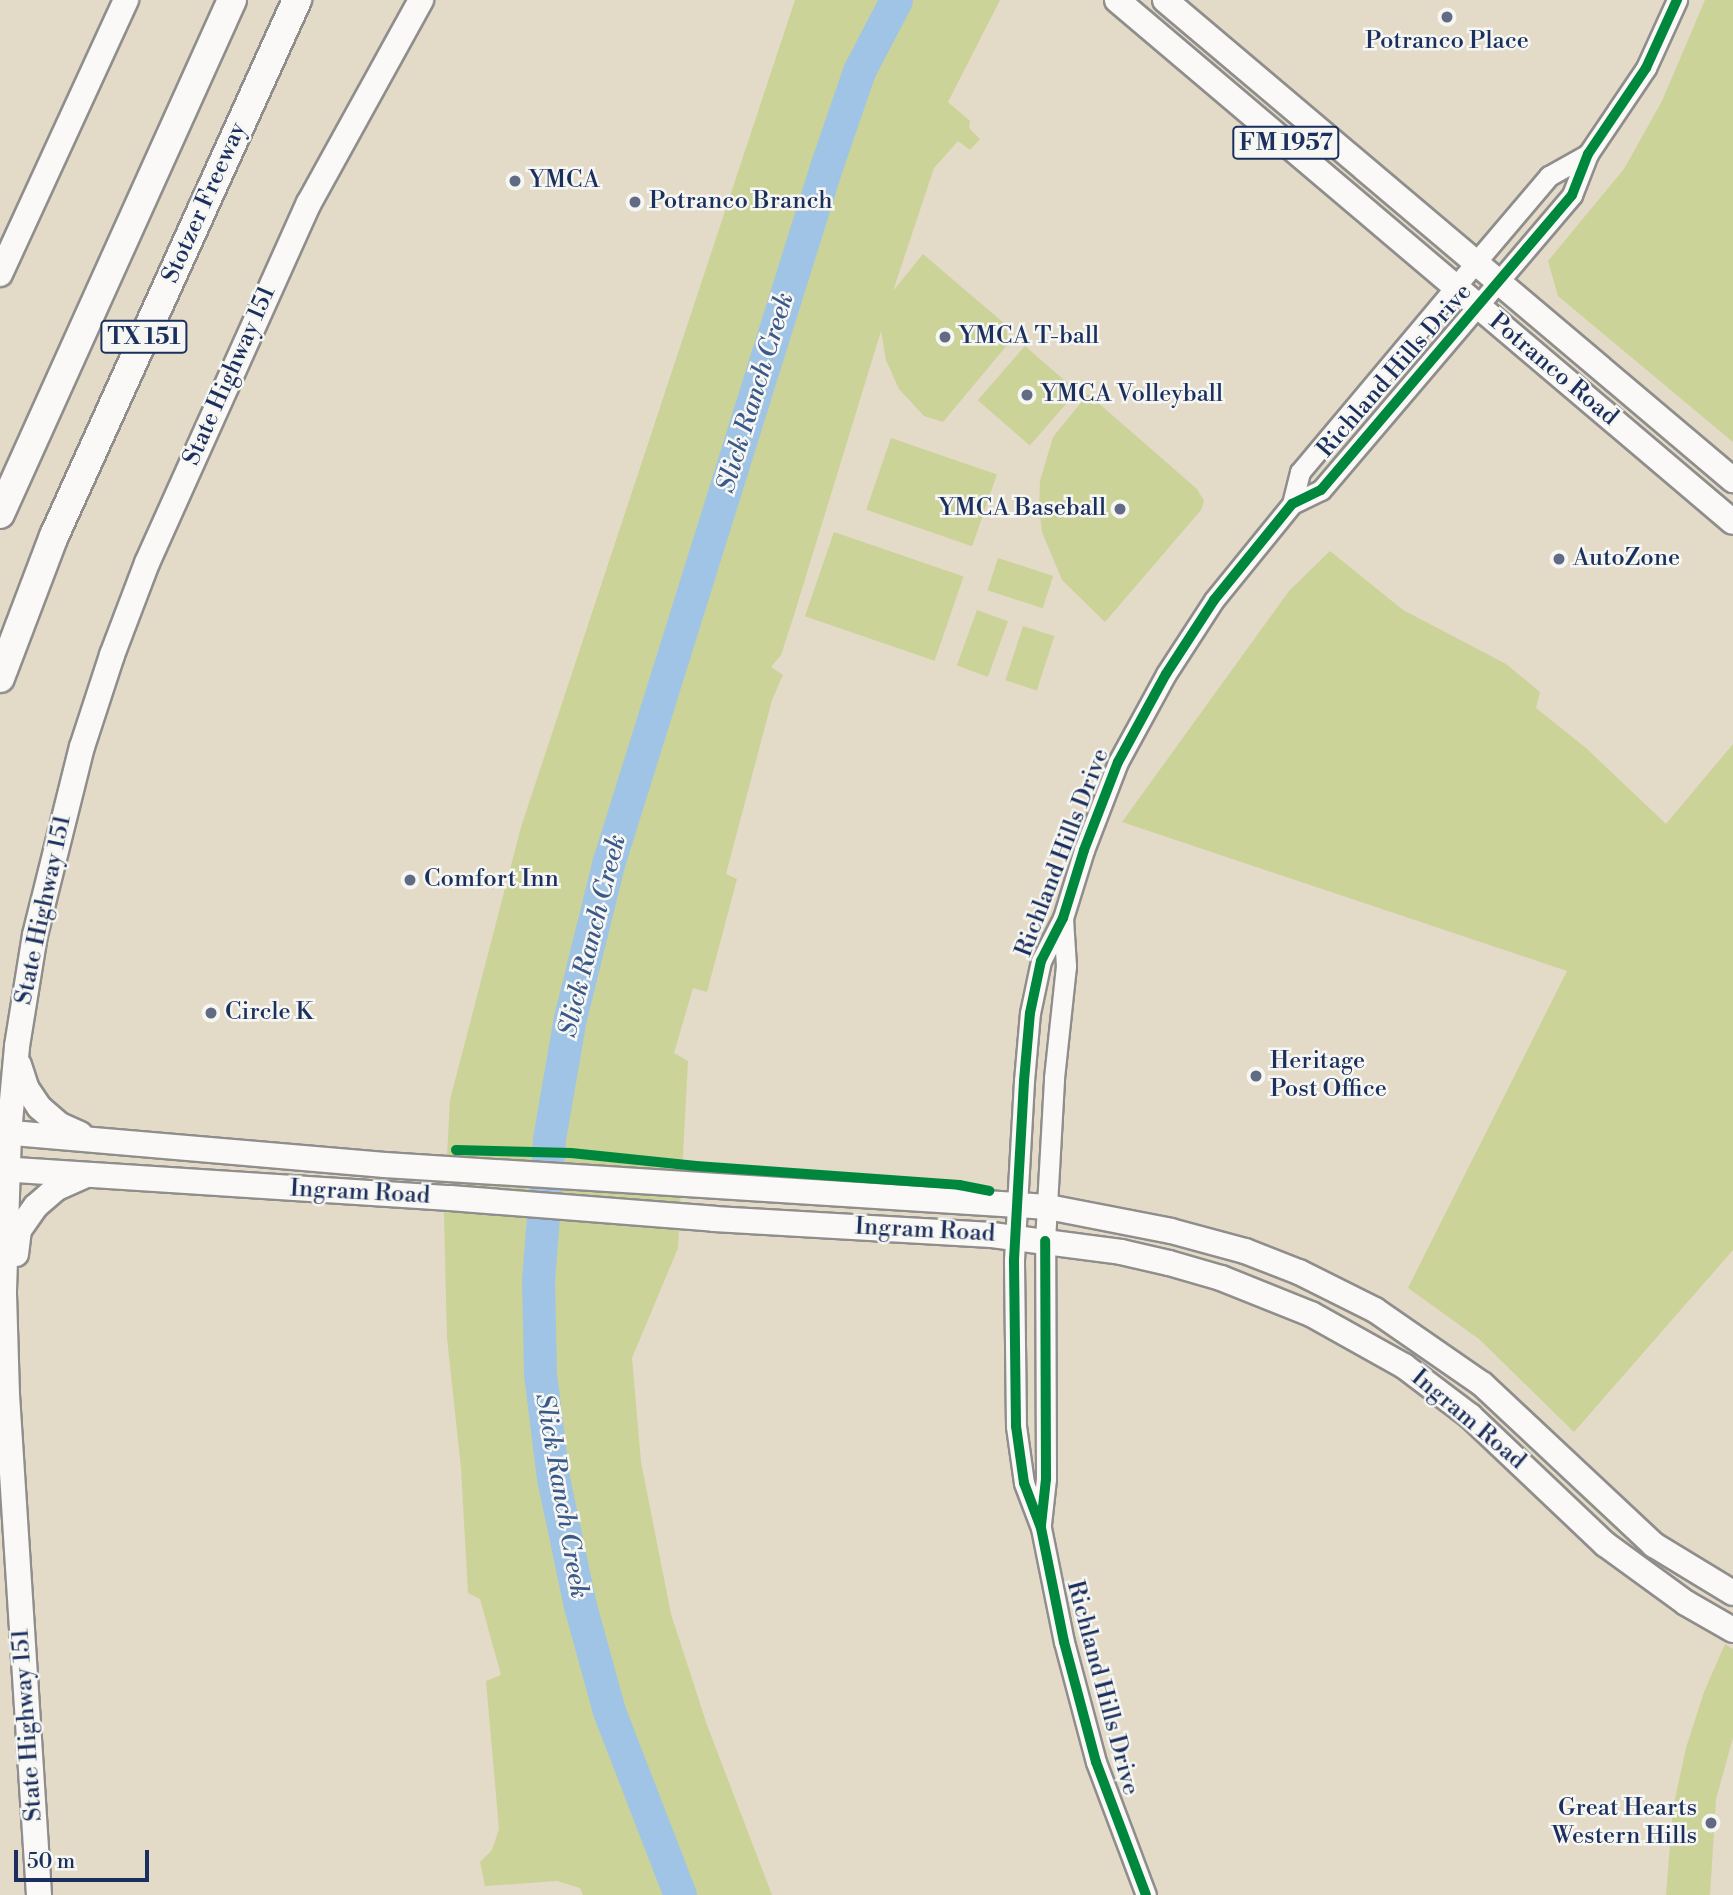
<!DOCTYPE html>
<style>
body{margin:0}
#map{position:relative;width:1733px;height:1895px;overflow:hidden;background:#e3dac7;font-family:"Libre Bodoni",serif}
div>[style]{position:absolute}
.green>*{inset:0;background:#cbd399;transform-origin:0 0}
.river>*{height:33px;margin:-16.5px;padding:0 16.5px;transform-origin:16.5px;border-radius:16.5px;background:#a0c4e6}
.roads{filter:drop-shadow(2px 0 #8f8e8c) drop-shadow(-2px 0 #8f8e8c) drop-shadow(0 2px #8f8e8c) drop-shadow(0 -2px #8f8e8c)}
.minor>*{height:19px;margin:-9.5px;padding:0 9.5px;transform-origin:9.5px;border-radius:9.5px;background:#fbf9f7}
.major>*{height:24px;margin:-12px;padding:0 12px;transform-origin:12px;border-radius:12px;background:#fbf9f7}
.highway>*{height:28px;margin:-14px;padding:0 14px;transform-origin:14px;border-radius:14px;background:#fbf9f7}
.cycleway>*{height:10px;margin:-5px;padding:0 5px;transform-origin:5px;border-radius:5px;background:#00873e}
.dots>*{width:19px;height:19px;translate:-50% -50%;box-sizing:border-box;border:4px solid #f6f6f2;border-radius:50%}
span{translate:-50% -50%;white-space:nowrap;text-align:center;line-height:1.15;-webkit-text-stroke:5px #f6f6f2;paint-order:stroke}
.shield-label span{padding:2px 5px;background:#f6f6f2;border:2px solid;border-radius:5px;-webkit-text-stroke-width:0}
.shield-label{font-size:23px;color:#1b2f5e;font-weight:700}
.poi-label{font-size:24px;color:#1b2f5e}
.left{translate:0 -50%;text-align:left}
.right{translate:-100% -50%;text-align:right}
.street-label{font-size:24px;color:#1b2f5e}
.water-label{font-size:26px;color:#3a598b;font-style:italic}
.scale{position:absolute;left:14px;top:1850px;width:135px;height:32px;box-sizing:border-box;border:4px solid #1b2f5e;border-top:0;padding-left:9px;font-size:21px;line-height:24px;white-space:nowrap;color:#1b2f5e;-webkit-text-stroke:5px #f6f6f2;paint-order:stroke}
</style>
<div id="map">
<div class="green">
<div style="clip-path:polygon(795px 0,1000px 0,948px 102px,970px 121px,969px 128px,980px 139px,970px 150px,958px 141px,934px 168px,893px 291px,923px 254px,1006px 325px,1008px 344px,943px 422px,924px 416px,899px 389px,886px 360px,881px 331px,794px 615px,781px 655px,771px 667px,783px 675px,772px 700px,726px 874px,737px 879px,707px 992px,693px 988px,674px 1053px,688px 1061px,678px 1248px,632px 1358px,641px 1462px,671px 1614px,707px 1725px,772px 1895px,583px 1895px,580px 1888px,557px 1881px,485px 1886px,480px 1862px,492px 1850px,499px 1829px,486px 1681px,501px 1675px,480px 1599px,468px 1593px,461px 1468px,447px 1338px,444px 1214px,450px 1100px,521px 827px)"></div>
<div style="clip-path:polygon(1705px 0,1733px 0,1733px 442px,1558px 296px,1548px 261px,1624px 169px,1662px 101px)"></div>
<div style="left:1025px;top:346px;width:69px;height:72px;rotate:41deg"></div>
<div style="clip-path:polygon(1088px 394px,1197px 489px,1204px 501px,1201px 510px,1105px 622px,1062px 580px,1042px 532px,1039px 508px,1040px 481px,1053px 437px)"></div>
<div style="left:891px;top:438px;width:112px;height:76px;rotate:19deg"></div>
<div style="left:834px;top:532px;width:137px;height:89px;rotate:19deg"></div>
<div style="clip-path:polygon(1330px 551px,1403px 610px,1506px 664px,1540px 692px,1536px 708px,1586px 748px,1666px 824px,1733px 744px,1733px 1250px,1574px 1432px,1479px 1339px,1408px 1288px,1567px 971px,1122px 822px,1289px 591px)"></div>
<div style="left:998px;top:558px;width:58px;height:34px;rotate:18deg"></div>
<div style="left:977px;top:610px;width:33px;height:59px;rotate:20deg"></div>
<div style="left:1023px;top:626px;width:33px;height:57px;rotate:18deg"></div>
<div style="clip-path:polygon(1725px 1644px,1733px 1649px,1733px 1738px,1716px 1799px,1710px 1895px,1666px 1895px,1673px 1808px,1686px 1748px,1704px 1692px)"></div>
</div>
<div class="river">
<div style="left:680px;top:1895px;width:197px;rotate:-111.1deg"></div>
<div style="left:609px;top:1711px;width:109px;rotate:-105.4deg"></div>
<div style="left:580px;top:1606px;width:131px;rotate:-101.9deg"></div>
<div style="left:553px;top:1478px;width:106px;rotate:-97.1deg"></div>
<div style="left:540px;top:1373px;width:93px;rotate:-91.2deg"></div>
<div style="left:538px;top:1280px;width:141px;rotate:-85.5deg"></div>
<div style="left:549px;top:1139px;width:123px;rotate:-80.2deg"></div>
<div style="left:570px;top:1018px;width:159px;rotate:-76.1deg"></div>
<div style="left:608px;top:864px;width:733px;rotate:-72.63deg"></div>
<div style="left:827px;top:164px;width:98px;rotate:-71deg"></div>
<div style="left:859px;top:71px;width:80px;rotate:-62.5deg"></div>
</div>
<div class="roads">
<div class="minor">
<div style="left:1292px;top:504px;width:33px;rotate:-76deg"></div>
<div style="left:1300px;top:472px;width:274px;rotate:-50deg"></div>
<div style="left:1476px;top:262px;width:113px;rotate:-49.7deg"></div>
<div style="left:1549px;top:176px;width:45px;rotate:-29.4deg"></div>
<div style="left:1041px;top:1524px;width:45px;rotate:-83.7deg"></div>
<div style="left:1046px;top:1479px;width:238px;rotate:-90.2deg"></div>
<div style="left:1045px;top:1241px;width:163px;rotate:-86.8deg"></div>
<div style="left:1054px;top:1078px;width:113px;rotate:-83.9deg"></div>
<div style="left:1066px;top:966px;width:48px;rotate:-93.6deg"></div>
<div style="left:1146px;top:1895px;width:142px;rotate:-110.6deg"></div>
<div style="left:1096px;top:1762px;width:124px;rotate:-104.9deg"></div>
<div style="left:1064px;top:1642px;width:116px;rotate:-101.4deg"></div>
<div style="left:1041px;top:1528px;width:48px;rotate:-110.7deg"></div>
<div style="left:1024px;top:1483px;width:58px;rotate:-98deg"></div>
<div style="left:1016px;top:1426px;width:166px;rotate:-90.7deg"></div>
<div style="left:1014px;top:1260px;width:179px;rotate:-86.8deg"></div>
<div style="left:1024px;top:1081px;width:68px;rotate:-85deg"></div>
<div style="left:1030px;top:1013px;width:53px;rotate:-78.1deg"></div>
<div style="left:1041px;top:961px;width:48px;rotate:-62.9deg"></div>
<div style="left:1063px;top:918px;width:71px;rotate:-72.8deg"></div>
<div style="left:1084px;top:850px;width:94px;rotate:-68.9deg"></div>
<div style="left:1118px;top:762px;width:100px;rotate:-61.4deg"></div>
<div style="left:1166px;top:674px;width:88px;rotate:-57deg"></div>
<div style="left:1214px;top:600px;width:124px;rotate:-50.9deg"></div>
<div style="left:1292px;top:504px;width:32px;rotate:-26deg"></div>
<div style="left:1321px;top:490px;width:387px;rotate:-49.6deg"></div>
<div style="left:1572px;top:195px;width:44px;rotate:-68.7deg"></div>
<div style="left:1588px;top:154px;width:104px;rotate:-56deg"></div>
<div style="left:1646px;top:68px;width:75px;rotate:-65.5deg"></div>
</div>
<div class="major">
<div style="left:1117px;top:0;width:807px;rotate:40.28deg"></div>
<div style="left:1165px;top:0;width:744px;rotate:40.2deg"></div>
<div style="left:0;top:274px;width:302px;rotate:-65.3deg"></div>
<div style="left:19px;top:1065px;width:25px;rotate:72deg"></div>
<div style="left:27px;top:1089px;width:22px;rotate:56deg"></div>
<div style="left:39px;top:1107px;width:28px;rotate:41deg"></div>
<div style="left:60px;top:1125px;width:22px;rotate:24deg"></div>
<div style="left:0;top:1132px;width:386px;rotate:4.9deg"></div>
<div style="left:385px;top:1165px;width:664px;rotate:3.62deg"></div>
<div style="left:1048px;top:1207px;width:125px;rotate:11deg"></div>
<div style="left:1171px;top:1231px;width:77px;rotate:15.1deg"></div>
<div style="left:1245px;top:1251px;width:58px;rotate:21.3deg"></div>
<div style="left:1299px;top:1272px;width:85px;rotate:26.6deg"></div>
<div style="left:1375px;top:1310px;width:130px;rotate:34.7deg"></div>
<div style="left:1482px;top:1384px;width:236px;rotate:43.1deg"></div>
<div style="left:1654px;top:1545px;width:92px;rotate:31.3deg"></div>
<div style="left:0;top:1169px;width:451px;rotate:3.7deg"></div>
<div style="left:450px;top:1198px;width:265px;rotate:4.5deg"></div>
<div style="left:714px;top:1219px;width:278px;rotate:3.3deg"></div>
<div style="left:992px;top:1235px;width:130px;rotate:7.5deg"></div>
<div style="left:1121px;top:1252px;width:49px;rotate:12.9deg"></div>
<div style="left:1169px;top:1263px;width:54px;rotate:16.1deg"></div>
<div style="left:1221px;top:1278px;width:97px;rotate:21.8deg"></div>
<div style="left:1311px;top:1314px;width:107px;rotate:29.2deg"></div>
<div style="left:1404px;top:1366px;width:83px;rotate:37.1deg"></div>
<div style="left:1470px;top:1416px;width:186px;rotate:43.5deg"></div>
<div style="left:1605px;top:1544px;width:100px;rotate:36.1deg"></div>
<div style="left:1686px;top:1603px;width:54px;rotate:29.9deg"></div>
<div style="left:16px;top:1254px;width:24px;rotate:-83deg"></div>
<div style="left:19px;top:1230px;width:29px;rotate:-55deg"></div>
<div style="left:36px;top:1206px;width:28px;rotate:-41deg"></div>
<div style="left:57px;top:1188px;width:32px;rotate:-24deg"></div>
<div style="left:39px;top:1895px;width:501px;rotate:-93.66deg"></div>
<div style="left:7px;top:1395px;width:104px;rotate:-91.7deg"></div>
<div style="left:4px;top:1291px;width:158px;rotate:-88.2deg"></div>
<div style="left:9px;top:1133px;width:87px;rotate:-84.7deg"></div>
<div style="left:17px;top:1046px;width:112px;rotate:-80.8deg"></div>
<div style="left:35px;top:935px;width:194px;rotate:-76deg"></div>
<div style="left:82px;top:747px;width:97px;rotate:-71.9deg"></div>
<div style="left:112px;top:655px;width:98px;rotate:-69.2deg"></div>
<div style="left:147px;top:563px;width:395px;rotate:-65.8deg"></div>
<div style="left:309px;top:203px;width:232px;rotate:-61.1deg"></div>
</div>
<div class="highway">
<div style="left:0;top:514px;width:564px;rotate:-65.71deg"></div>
<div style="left:0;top:678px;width:152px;rotate:-69.2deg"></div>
<div style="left:54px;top:536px;width:589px;rotate:-65.61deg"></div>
</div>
</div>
<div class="cycleway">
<div style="left:456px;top:1150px;width:115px;rotate:1.5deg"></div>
<div style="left:571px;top:1153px;width:126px;rotate:5.9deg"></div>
<div style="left:696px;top:1166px;width:264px;rotate:4.1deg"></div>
<div style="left:959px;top:1185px;width:31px;rotate:11deg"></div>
<div style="left:1041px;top:1525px;width:46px;rotate:-83.8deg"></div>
<div style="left:1046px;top:1479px;width:238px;rotate:-90.2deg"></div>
<div style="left:1146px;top:1895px;width:142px;rotate:-110.6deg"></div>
<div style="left:1096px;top:1762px;width:124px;rotate:-104.9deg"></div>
<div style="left:1064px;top:1642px;width:116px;rotate:-101.4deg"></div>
<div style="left:1041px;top:1528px;width:48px;rotate:-110.7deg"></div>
<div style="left:1024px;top:1483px;width:58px;rotate:-98deg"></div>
<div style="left:1016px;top:1426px;width:166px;rotate:-90.7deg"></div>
<div style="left:1014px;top:1260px;width:179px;rotate:-86.8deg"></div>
<div style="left:1024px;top:1081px;width:68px;rotate:-85deg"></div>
<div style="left:1030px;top:1013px;width:53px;rotate:-78.1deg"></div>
<div style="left:1041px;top:961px;width:48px;rotate:-62.9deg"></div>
<div style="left:1063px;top:918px;width:71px;rotate:-72.8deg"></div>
<div style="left:1084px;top:850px;width:94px;rotate:-68.9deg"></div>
<div style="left:1118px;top:762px;width:100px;rotate:-61.4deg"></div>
<div style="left:1166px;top:674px;width:88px;rotate:-57deg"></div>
<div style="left:1214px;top:600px;width:124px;rotate:-50.9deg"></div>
<div style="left:1292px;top:504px;width:32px;rotate:-26deg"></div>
<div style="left:1321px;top:490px;width:387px;rotate:-49.6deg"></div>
<div style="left:1572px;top:195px;width:44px;rotate:-68.7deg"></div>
<div style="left:1588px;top:154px;width:104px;rotate:-56deg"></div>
<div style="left:1646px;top:68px;width:75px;rotate:-65.5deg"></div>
</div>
<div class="dots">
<div style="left:1447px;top:17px;background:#616b83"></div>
<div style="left:515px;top:181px;background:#616b83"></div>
<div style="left:635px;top:202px;background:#616b83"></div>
<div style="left:945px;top:337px;background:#616b83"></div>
<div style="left:1027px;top:395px;background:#616b83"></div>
<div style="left:1120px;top:509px;background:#616b83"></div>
<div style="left:1559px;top:559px;background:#616b83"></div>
<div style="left:410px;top:880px;background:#616b83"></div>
<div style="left:211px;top:1013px;background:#616b83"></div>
<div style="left:1256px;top:1076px;background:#616b83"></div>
<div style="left:1711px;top:1823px;background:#616b83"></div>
</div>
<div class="shield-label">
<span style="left:1286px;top:143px">FM 1957</span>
<span style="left:144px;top:337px">TX 151</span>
</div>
<div class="poi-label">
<span style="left:1447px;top:42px">Potranco Place</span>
<span class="left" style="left:529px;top:181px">YMCA</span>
<span class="left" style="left:649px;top:202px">Potranco Branch</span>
<span class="left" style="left:959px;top:337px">YMCA T-ball</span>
<span class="left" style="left:1041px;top:395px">YMCA Volleyball</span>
<span class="right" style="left:1106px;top:509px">YMCA Baseball</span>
<span class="left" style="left:1573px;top:559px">AutoZone</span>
<span class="left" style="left:424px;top:880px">Comfort Inn</span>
<span class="left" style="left:225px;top:1013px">Circle K</span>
<span class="left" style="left:1270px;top:1076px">Heritage<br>Post Office</span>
<span class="right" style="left:1697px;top:1823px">Great Hearts<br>Western Hills</span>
</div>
<div class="street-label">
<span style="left:205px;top:203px;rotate:-66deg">Stotzer Freeway</span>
<span style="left:1553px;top:370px;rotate:40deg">Potranco Road</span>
<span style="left:1395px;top:371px;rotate:-49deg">Richland Hills Drive</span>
<span style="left:230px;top:376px;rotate:-66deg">State Highway 151</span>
<span style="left:1063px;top:853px;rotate:-69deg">Richland Hills Drive</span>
<span style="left:44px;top:910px;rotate:-78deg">State Highway 151</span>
<span style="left:360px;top:1193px;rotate:3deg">Ingram Road</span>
<span style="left:925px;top:1231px;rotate:3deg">Ingram Road</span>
<span style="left:1468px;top:1420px;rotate:40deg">Ingram Road</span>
<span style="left:1102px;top:1688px;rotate:75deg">Richland Hills Drive</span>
<span style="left:28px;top:1725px;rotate:-94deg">State Highway 151</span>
</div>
<div class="water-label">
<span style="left:756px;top:393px;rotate:-73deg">Slick Ranch Creek</span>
<span style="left:593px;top:936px;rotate:-76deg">Slick Ranch Creek</span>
<span style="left:561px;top:1496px;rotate:80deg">Slick Ranch Creek</span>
</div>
<div class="scale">50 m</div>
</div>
